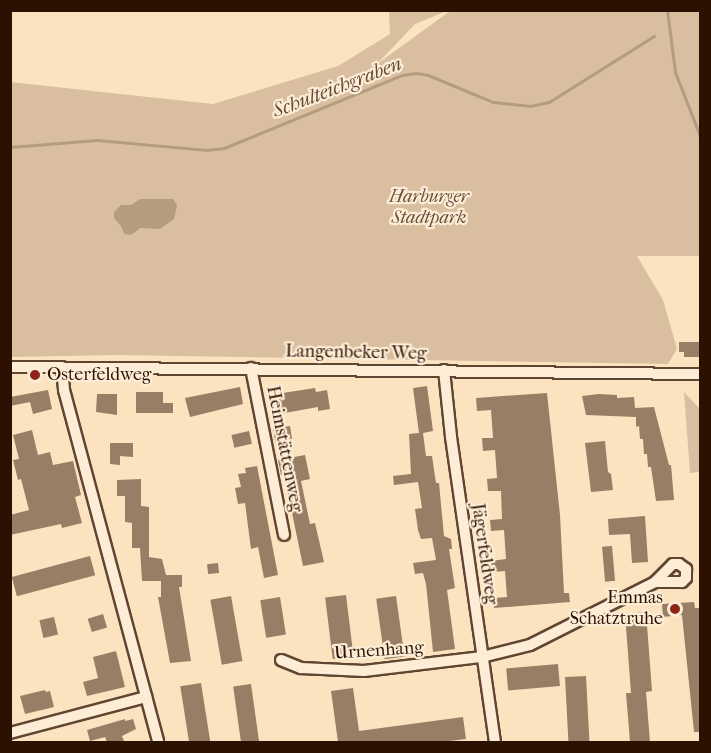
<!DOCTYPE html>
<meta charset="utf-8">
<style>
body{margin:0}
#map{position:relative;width:711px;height:753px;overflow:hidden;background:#fce3c0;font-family:"IM FELL French Canon",serif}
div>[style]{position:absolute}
.green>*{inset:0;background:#d9bfa0}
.water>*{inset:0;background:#b59c7f}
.stream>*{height:3px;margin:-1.5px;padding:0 1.5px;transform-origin:1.5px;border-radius:1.5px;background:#b59c7f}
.building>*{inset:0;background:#987e65;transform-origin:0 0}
.roads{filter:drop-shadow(2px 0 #604632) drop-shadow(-2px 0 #604632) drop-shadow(0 2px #604632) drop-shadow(0 -2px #604632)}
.minor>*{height:10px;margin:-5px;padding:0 5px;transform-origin:5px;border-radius:5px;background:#fdedd6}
.dots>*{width:16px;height:16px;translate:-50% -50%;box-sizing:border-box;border:3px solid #fdedd6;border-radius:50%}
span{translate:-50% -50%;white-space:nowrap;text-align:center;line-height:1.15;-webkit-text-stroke:4.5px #fdedd6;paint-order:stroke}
.park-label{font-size:18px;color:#694e39;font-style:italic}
.street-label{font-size:18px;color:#2c1102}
.poi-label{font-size:18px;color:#2c1102}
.left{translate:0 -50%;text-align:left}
.right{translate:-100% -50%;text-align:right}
.water-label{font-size:20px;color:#634934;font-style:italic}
.frame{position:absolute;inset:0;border:12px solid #2c1102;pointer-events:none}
</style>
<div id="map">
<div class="green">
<div style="clip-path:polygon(389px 11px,447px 11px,415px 24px,377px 64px,450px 11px,700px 11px,700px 256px,637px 256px,663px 300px,677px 349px,668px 364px,116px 355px,11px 357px,10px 82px,213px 104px,338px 66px,390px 34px)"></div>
<div style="clip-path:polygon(684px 392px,700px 409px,700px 472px,690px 473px)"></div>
</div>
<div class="water">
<div style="clip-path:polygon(140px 199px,173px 199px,177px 205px,174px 219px,160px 229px,140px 228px,131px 235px,124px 234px,121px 226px,114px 218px,114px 212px,121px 205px,131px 205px)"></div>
</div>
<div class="stream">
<div style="left:667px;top:10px;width:63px;rotate:82.6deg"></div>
<div style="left:675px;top:72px;width:69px;rotate:68.7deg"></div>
<div style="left:10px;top:147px;width:87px;rotate:-4.6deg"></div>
<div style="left:97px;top:140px;width:109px;rotate:5.2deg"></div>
<div style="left:206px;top:150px;width:18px;rotate:-6deg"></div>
<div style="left:224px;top:148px;width:192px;rotate:-22.3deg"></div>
<div style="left:402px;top:75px;width:14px;rotate:-8deg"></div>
<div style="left:416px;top:73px;width:12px;rotate:9deg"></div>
<div style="left:428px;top:75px;width:70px;rotate:22.6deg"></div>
<div style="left:493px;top:102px;width:37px;rotate:6deg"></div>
<div style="left:530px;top:106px;width:19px;rotate:-12deg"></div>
<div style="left:549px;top:102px;width:124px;rotate:-32.2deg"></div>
</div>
<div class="building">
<div style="clip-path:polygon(679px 342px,700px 342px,700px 357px,684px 357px,684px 352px,679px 352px)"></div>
<div style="clip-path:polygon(427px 386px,433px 431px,423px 433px,426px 456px,432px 456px,436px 483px,439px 483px,444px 536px,451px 539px,452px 549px,449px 549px,455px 588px,447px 590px,455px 649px,433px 652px,426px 584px,423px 573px,415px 574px,413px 563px,436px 560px,432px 538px,421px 539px,418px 530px,415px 509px,422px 508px,418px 482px,394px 485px,393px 476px,411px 474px,409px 434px,419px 433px,413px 388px)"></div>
<div style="clip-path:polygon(240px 387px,243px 404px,190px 417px,185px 398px)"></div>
<div style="clip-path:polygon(315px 388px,316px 392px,327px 390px,330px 409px,318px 411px,318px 407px,279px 414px,276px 394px)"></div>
<div style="clip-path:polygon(48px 390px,52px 409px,33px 414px,30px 402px,10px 406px,10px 397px)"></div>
<div style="clip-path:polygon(136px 392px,163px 392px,163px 403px,173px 403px,173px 413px,136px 413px)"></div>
<div style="clip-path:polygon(547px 393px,560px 515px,564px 593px,569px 593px,570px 602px,494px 608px,494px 598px,507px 597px,505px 571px,492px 572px,491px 561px,506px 559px,504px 530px,491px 531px,490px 520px,502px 519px,501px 491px,488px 491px,487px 479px,497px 478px,495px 450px,483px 451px,482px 438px,493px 438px,491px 410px,477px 411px,476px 398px)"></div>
<div style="clip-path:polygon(97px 394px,117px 394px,117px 415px,96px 412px)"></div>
<div style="clip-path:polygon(599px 394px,617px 395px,617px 398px,634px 397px,635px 408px,654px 407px,669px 465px,671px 465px,674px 500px,656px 501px,651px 467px,648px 467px,647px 454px,644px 454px,643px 439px,640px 439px,639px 426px,636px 427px,636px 417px,586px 415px,582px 396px)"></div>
<div style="left:290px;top:426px;width:13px;height:17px;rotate:81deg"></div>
<div style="clip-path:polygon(32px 430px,38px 455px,50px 452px,53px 465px,73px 461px,81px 495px,75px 497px,82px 523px,62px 528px,61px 524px,10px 535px,10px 515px,29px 510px,21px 479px,18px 480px,13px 460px,19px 459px,13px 435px)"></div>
<div style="left:249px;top:431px;width:13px;height:18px;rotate:77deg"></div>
<div style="clip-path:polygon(605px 441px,608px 472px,611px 474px,613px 490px,591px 492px,585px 443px)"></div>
<div style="clip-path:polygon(110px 443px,133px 443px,133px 457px,120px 456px,120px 465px,110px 464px)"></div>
<div style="clip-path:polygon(305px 455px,310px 479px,301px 481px,310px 524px,315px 523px,324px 562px,303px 566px,284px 474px,281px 475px,278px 460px)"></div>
<div style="clip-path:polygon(257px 466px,278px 575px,264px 578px,258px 547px,251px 549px,245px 503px,238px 504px,235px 488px,241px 487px,238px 474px,246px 473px,245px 468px)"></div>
<div style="clip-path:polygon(141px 479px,141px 506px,149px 507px,149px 557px,162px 559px,166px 575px,182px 575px,182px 587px,179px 587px,191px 661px,170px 663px,158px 597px,161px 597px,161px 581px,142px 581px,140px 548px,132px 548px,132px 523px,125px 522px,125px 496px,117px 496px,117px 480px)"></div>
<div style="clip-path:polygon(645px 516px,648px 562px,632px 563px,630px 534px,609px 535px,608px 519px)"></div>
<div style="left:612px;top:546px;width:35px;height:10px;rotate:85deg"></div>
<div style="left:90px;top:556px;width:20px;height:81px;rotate:75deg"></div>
<div style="left:218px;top:563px;width:10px;height:11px;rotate:84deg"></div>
<div style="left:346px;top:595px;width:62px;height:21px;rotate:83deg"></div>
<div style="left:231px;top:596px;width:66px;height:21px;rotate:80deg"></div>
<div style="left:396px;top:596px;width:61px;height:20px;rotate:82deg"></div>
<div style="left:280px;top:597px;width:38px;height:20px;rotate:81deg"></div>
<div style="clip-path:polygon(694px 602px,695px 608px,700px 608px,700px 732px,694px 732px,682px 615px,663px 617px,662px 604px)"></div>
<div style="clip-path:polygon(646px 612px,652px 691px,646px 692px,650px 742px,630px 742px,626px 693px,631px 693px,625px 614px)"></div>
<div style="left:103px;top:614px;width:14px;height:16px;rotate:73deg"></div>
<div style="left:54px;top:617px;width:18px;height:15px;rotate:77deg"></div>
<div style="clip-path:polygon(116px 651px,125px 687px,87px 696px,83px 682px,98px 678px,93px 657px)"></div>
<div style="left:558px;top:664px;width:22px;height:52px;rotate:85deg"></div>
<div style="left:586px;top:676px;width:66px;height:21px;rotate:87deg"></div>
<div style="left:201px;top:683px;width:60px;height:21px;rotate:81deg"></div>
<div style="left:251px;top:684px;width:59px;height:18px;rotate:82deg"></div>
<div style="clip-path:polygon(353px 688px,359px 731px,463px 717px,466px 739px,442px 742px,338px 742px,331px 691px)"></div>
<div style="clip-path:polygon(45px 690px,46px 692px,50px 691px,54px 707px,25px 714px,20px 696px)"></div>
<div style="clip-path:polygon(125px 719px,125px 721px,133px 719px,136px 729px,122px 736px,124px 741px,107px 742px,105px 737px,90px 741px,87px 730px)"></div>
</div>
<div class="roads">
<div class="minor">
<div style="left:10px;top:367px;width:690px;rotate:0.58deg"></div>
<div style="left:62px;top:367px;width:23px;rotate:85deg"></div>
<div style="left:64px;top:390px;width:364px;rotate:75deg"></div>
<div style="left:251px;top:368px;width:170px;rotate:78.8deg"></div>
<div style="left:444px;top:370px;width:67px;rotate:84deg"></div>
<div style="left:451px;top:437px;width:308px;rotate:81.8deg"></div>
<div style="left:281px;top:660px;width:22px;rotate:22deg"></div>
<div style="left:301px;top:668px;width:63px;rotate:2.7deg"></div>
<div style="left:364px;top:671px;width:119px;rotate:-6.8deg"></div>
<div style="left:482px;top:657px;width:49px;rotate:-14deg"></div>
<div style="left:530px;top:645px;width:140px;rotate:-26.7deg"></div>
<div style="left:655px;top:582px;width:25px;rotate:-45deg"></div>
<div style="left:673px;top:564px;width:6px"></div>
<div style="left:679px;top:564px;width:9px;rotate:36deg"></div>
<div style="left:686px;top:569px;width:9px;rotate:90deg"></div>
<div style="left:686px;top:578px;width:6px;rotate:135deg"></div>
<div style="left:682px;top:582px;width:27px;rotate:180deg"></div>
<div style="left:10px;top:733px;width:141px;rotate:-14.8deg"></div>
</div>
</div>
<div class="dots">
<div style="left:35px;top:375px;background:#8f2418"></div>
<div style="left:675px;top:609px;background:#8f2418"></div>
</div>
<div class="park-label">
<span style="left:429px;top:208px">Harburger<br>Stadtpark</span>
</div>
<div class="street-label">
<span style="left:356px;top:353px;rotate:1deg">Langenbeker Weg</span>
<span style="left:284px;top:449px;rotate:79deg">Heimstättenweg</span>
<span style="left:484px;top:554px;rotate:82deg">Jägerfeldweg</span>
<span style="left:379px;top:651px;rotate:-4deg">Urnenhang</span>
</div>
<div class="poi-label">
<span class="left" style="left:47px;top:375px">Osterfeldweg</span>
<span class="right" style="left:663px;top:609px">Emmas<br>Schatztruhe</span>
</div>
<div class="water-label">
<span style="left:337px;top:87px;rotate:-21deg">Schulteichgraben</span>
</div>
<div class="frame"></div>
</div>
